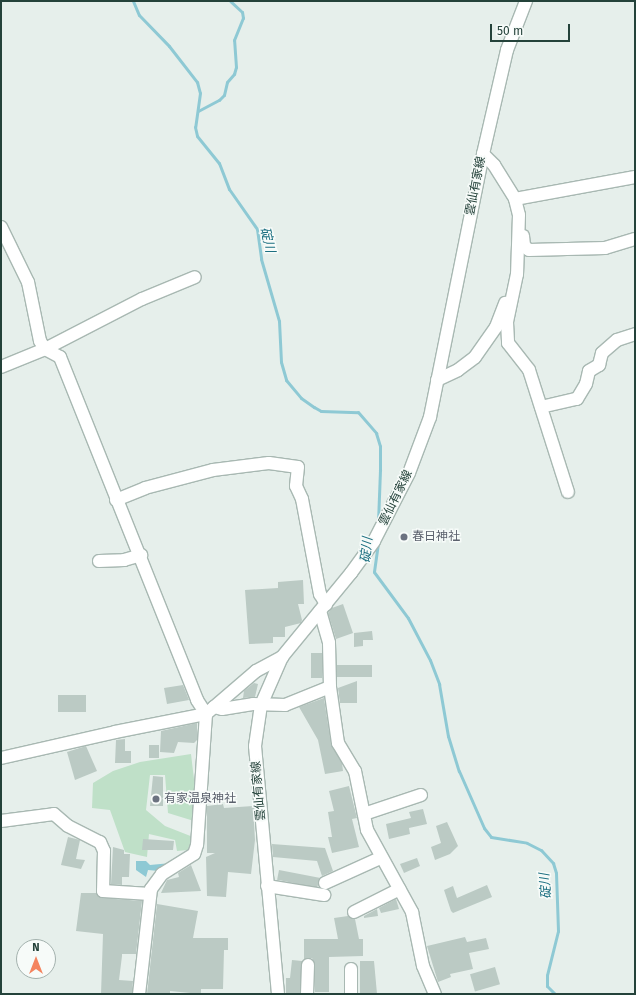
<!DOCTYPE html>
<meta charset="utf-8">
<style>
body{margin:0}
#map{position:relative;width:636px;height:995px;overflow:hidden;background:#e6efeb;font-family:"Fira Sans","Noto Sans JP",sans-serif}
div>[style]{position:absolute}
.green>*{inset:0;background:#bfe0c8}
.water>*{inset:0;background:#8ec9d4}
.stream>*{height:3px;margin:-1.5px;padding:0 1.5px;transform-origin:1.5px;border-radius:1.5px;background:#8ec9d4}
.building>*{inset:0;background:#bbcac4;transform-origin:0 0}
.roads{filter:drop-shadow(1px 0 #a8b8b2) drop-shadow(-1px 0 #a8b8b2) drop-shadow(0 1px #a8b8b2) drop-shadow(0 -1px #a8b8b2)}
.minor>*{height:12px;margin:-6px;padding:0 6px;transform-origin:6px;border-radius:6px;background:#fff}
.secondary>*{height:12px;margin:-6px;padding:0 6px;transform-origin:6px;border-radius:6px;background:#fff}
.dots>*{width:11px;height:11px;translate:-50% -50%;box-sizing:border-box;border:2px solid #f7fbf9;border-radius:50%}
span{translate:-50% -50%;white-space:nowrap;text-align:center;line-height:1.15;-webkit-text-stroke:3px #f7fbf9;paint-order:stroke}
.street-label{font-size:12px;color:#24423a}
.worship-label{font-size:12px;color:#5b616d}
.left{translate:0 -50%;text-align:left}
.water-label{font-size:13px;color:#1c6f80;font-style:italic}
.frame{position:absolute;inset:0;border:2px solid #24423a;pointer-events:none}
.north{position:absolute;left:16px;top:939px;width:40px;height:40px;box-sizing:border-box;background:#f7fbf9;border:1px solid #a3b1ad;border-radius:50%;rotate:0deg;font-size:11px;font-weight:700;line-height:16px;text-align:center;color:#24423a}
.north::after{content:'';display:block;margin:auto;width:14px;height:18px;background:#f4845f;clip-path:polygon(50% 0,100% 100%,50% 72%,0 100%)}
.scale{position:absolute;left:490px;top:24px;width:80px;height:18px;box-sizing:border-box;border:2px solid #24423a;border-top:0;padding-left:5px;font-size:12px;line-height:14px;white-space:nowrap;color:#24423a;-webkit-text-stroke:3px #f7fbf9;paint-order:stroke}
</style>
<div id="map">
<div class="green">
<div style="clip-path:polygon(191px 754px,196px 796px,194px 821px,168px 813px,165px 775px,150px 775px,146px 810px,165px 826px,193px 837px,188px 850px,177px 851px,175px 840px,149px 834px,147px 857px,125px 852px,110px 810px,92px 808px,93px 783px,113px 771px,140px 762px)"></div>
</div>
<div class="water">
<div style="clip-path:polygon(136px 861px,146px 861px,150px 865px,171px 863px,159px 871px,148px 870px,146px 877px,136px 870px)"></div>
</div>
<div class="stream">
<div style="left:133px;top:1px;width:15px;rotate:67deg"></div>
<div style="left:139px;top:15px;width:43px;rotate:45.9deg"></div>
<div style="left:169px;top:46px;width:46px;rotate:52.1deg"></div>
<div style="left:197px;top:82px;width:11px;rotate:75deg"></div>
<div style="left:200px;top:93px;width:34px;rotate:98deg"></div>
<div style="left:195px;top:127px;width:9px;rotate:77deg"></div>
<div style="left:197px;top:136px;width:35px;rotate:51deg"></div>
<div style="left:219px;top:163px;width:28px;rotate:69deg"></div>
<div style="left:229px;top:189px;width:49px;rotate:55deg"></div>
<div style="left:257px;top:229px;width:30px;rotate:82deg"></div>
<div style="left:261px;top:259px;width:65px;rotate:73.8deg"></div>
<div style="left:279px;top:321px;width:41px;rotate:87.2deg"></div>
<div style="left:281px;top:362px;width:19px;rotate:74deg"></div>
<div style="left:286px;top:380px;width:23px;rotate:50deg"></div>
<div style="left:301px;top:398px;width:16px;rotate:35deg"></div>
<div style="left:314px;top:407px;width:8px;rotate:30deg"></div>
<div style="left:321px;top:411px;width:37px;rotate:2deg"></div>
<div style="left:358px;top:412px;width:28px;rotate:49deg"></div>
<div style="left:376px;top:433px;width:14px;rotate:73deg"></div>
<div style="left:380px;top:446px;width:24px;rotate:90deg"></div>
<div style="left:380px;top:470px;width:53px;rotate:92.2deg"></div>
<div style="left:198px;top:111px;width:24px;rotate:-28deg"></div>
<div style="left:219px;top:100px;width:7px;rotate:-45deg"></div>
<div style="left:224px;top:95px;width:13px;rotate:-77deg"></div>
<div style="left:227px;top:82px;width:11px;rotate:-49deg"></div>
<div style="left:234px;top:74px;width:7px;rotate:-74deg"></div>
<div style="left:236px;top:67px;width:27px;rotate:-94deg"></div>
<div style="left:234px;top:40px;width:24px;rotate:-68deg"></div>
<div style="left:243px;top:18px;width:6px;rotate:-99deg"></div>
<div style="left:242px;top:12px;width:16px;rotate:-137deg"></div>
<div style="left:378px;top:543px;width:29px;rotate:98deg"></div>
<div style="left:374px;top:572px;width:57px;rotate:53.5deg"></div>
<div style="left:408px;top:618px;width:47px;rotate:62.4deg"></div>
<div style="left:430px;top:660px;width:26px;rotate:69deg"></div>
<div style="left:439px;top:684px;width:53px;rotate:80.2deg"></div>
<div style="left:448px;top:736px;width:37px;rotate:73deg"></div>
<div style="left:459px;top:771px;width:62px;rotate:66.3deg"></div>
<div style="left:484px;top:828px;width:11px;rotate:52deg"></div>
<div style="left:491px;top:837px;width:36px;rotate:9deg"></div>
<div style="left:527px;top:843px;width:16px;rotate:27deg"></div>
<div style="left:541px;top:850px;width:18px;rotate:47deg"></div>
<div style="left:553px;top:863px;width:10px;rotate:73deg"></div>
<div style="left:556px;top:873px;width:58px;rotate:88deg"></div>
<div style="left:558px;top:931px;width:45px;rotate:104deg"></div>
<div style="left:547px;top:975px;width:11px;rotate:90deg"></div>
<div style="left:547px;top:986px;width:11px;rotate:45deg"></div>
</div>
<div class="building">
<div style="clip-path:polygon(303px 580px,304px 604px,298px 604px,302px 620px,301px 623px,285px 627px,285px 637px,273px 637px,273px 643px,249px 644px,245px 590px,278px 588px,278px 582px)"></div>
<div style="clip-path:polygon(343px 604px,353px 633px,336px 639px,328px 613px,332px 608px)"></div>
<div style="clip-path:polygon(372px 631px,373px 640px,363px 640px,363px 646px,354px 647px,354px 633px)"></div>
<div style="left:311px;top:653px;width:11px;height:25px"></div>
<div style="left:372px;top:665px;width:12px;height:35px;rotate:90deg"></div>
<div style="clip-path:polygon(357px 681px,357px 703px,340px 703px,338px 688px)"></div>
<div style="clip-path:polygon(254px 683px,258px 684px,255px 697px,243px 698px,244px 691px)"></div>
<div style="clip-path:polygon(183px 685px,189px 700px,167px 704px,164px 688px)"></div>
<div style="left:58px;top:695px;width:28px;height:17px"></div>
<div style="clip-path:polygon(324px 698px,331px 744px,342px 763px,343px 771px,325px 774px,318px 740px,299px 707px)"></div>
<div style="clip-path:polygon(197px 723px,197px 740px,194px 743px,178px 742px,174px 753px,160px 752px,161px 731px)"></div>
<div style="clip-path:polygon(125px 739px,125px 751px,131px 751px,131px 763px,115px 763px,116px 740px)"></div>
<div style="left:149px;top:745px;width:10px;height:13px"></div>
<div style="clip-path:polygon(86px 746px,97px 771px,75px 780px,67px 752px)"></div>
<div style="clip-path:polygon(153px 776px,163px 777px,163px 806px,150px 806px)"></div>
<div style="clip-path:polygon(349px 786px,357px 818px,352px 819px,359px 847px,332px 853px,328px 837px,332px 837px,328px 812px,334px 811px,329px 791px)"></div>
<div style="clip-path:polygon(223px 804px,224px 808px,253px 806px,255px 840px,251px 874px,228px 872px,226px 897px,207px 896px,206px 857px,215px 853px,207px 853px,207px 806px)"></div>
<div style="clip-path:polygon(423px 809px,427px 824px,409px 828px,410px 834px,389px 839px,386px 824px,411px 818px,409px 812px)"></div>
<div style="clip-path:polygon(447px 822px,458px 846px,450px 854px,435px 860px,431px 847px,441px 843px,436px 826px)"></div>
<div style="clip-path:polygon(68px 837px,80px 840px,76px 859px,85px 860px,81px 869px,61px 865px)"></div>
<div style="clip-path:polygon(143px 839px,174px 841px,173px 850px,142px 850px)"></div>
<div style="clip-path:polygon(272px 844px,325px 848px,333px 871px,322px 876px,317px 861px,273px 857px)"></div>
<div style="clip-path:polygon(113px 847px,124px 850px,124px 854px,130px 854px,129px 877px,122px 877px,122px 885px,111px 884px)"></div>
<div style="clip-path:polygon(417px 858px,420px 866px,404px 873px,400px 864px)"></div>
<div style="clip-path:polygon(191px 865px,201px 891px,161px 893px,167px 880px,179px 877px,178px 873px)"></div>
<div style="left:279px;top:870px;width:41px;height:10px;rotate:11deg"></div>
<div style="clip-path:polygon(487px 885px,492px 897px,453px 913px,451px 911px,444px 890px,453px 886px,457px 898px)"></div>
<div style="clip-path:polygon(81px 893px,96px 893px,103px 898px,142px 901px,136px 954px,122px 954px,122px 956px,119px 980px,133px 981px,132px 994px,101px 994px,103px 934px,76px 931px)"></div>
<div style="clip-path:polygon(396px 899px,399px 909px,381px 913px,379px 908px)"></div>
<div style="clip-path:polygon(157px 904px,198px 911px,193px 938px,228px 938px,228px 950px,224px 950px,223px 989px,201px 989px,201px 994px,170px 991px,170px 994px,147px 994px)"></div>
<div style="clip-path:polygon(377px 909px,378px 916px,364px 918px,364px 916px)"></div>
<div style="clip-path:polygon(348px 916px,355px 919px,359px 939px,363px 939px,363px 956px,329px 957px,329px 992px,315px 992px,315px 965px,312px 958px,304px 959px,304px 939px,338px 939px,334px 918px)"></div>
<div style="clip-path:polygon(465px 937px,467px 942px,486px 938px,489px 949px,469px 953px,473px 969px,450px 974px,451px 977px,438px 982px,427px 946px)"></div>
<div style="clip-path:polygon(292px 960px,302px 961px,300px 993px,286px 994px,286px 978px,290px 978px)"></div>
<div style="clip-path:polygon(360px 961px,374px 961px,377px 994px,360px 994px)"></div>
<div style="left:495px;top:967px;width:18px;height:26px;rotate:74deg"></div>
</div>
<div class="roads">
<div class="minor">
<div style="left:483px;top:154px;width:16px;rotate:45deg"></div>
<div style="left:494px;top:165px;width:40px;rotate:58deg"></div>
<div style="left:515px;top:199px;width:16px;rotate:76deg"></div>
<div style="left:519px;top:215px;width:59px;rotate:91.9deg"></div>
<div style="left:517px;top:274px;width:49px;rotate:101.8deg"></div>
<div style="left:507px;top:322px;width:21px;rotate:87deg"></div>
<div style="left:508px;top:343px;width:34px;rotate:52deg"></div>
<div style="left:529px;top:370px;width:128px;rotate:72.3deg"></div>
<div style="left:515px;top:199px;width:122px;rotate:-10.4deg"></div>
<div style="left:1px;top:227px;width:61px;rotate:63.9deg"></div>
<div style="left:28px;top:282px;width:60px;rotate:78.5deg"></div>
<div style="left:40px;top:341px;width:9px;rotate:58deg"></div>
<div style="left:45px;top:349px;width:17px;rotate:28deg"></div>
<div style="left:60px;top:357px;width:369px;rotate:68.2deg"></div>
<div style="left:197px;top:700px;width:17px;rotate:57deg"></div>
<div style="left:206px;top:714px;width:131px;rotate:93.9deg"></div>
<div style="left:197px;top:845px;width:9px;rotate:108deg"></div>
<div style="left:194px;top:854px;width:38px;rotate:148deg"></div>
<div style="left:162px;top:874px;width:19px;rotate:126deg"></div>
<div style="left:151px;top:889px;width:106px;rotate:96.5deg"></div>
<div style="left:523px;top:236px;width:10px;rotate:84deg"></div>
<div style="left:524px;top:246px;width:6px;rotate:39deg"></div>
<div style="left:529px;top:250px;width:76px;rotate:-1.5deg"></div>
<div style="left:605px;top:248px;width:31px;rotate:-17deg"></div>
<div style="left:1px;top:367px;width:48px;rotate:-22.2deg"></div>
<div style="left:45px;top:349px;width:109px;rotate:-27.3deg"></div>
<div style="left:142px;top:299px;width:57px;rotate:-22.5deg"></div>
<div style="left:437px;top:380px;width:23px;rotate:-25deg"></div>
<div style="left:458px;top:370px;width:21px;rotate:-37deg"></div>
<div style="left:475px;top:357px;width:37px;rotate:-55deg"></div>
<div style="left:496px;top:327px;width:26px;rotate:-69deg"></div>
<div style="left:541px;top:407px;width:37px;rotate:-13deg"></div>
<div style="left:577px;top:399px;width:17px;rotate:-59deg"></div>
<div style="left:586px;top:384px;width:13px;rotate:-77deg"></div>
<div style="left:589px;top:371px;width:12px;rotate:-31deg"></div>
<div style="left:599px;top:365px;width:12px;rotate:-76deg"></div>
<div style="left:602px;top:353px;width:20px;rotate:-41deg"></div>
<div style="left:617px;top:340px;width:19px;rotate:-18deg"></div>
<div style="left:116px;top:500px;width:31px;rotate:-22deg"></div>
<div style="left:145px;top:488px;width:70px;rotate:-14.8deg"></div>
<div style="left:213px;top:470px;width:56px;rotate:-7.1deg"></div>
<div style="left:269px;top:463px;width:29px;rotate:8deg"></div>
<div style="left:298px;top:467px;width:19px;rotate:96deg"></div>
<div style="left:296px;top:486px;width:14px;rotate:65deg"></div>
<div style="left:302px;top:499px;width:97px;rotate:79.3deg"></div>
<div style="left:320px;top:594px;width:12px;rotate:59deg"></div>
<div style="left:99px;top:561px;width:25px;rotate:-2deg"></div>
<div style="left:124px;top:560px;width:18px;rotate:-16deg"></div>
<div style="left:320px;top:611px;width:33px;rotate:74deg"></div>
<div style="left:329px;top:643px;width:44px;rotate:88.7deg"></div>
<div style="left:330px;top:687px;width:57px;rotate:81.9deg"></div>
<div style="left:338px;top:743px;width:33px;rotate:59deg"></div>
<div style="left:355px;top:771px;width:60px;rotate:78.5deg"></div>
<div style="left:367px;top:830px;width:94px;rotate:61.2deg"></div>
<div style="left:412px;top:912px;width:55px;rotate:78.5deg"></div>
<div style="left:423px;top:966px;width:30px;rotate:67deg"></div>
<div style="left:214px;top:707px;width:8px;rotate:14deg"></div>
<div style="left:222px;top:709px;width:31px;rotate:-9deg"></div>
<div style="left:253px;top:704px;width:32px;rotate:2deg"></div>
<div style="left:285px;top:705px;width:48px;rotate:-21.8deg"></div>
<div style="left:1px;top:758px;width:117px;rotate:-12.8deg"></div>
<div style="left:115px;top:732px;width:93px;rotate:-11.2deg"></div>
<div style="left:206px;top:714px;width:66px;rotate:-40.7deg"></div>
<div style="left:256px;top:671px;width:30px;rotate:-28deg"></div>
<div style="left:364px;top:814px;width:60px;rotate:-18.4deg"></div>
<div style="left:1px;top:821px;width:53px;rotate:-7.5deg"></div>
<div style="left:54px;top:814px;width:18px;rotate:41deg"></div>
<div style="left:68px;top:826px;width:36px;rotate:27deg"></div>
<div style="left:100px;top:842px;width:10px;rotate:66deg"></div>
<div style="left:104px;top:851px;width:40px;rotate:91.4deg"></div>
<div style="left:103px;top:891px;width:47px;rotate:3.7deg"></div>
<div style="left:325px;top:883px;width:60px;rotate:-24.4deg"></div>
<div style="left:267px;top:886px;width:58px;rotate:9deg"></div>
<div style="left:354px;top:912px;width:51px;rotate:-26.6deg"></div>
<div style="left:351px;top:969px;width:25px;rotate:90deg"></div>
<div style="left:307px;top:994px;width:29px;rotate:-88deg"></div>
</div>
<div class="secondary">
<div style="left:278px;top:994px;width:249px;rotate:-95.3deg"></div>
<div style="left:255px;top:746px;width:41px;rotate:-81.7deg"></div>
<div style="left:261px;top:705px;width:52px;rotate:-66.4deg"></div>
<div style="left:282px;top:657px;width:109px;rotate:-50.6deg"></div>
<div style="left:351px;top:573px;width:39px;rotate:-54deg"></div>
<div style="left:374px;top:541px;width:76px;rotate:-62.8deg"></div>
<div style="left:409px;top:473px;width:60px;rotate:-69.4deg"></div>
<div style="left:430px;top:417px;width:268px;rotate:-78.6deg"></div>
<div style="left:483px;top:154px;width:107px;rotate:-77deg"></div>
<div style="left:507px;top:50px;width:53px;rotate:-68.8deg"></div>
</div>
</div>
<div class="dots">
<div style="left:404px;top:537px;background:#6b7280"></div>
<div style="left:156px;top:799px;background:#6b7280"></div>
</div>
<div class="street-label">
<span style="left:476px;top:186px;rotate:-79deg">雲仙有家線</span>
<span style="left:396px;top:498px;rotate:-64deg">雲仙有家線</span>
<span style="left:259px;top:791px;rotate:-95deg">雲仙有家線</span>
</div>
<div class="worship-label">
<span class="left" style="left:412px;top:537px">春日神社</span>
<span class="left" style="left:164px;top:799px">有家温泉神社</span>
</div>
<div class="water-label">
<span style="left:267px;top:240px;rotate:76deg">碇川</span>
<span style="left:367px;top:550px;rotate:-84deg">碇川</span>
<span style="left:546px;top:886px;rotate:-95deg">碇川</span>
</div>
<div class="frame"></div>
<div class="north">N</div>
<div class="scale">50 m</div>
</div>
